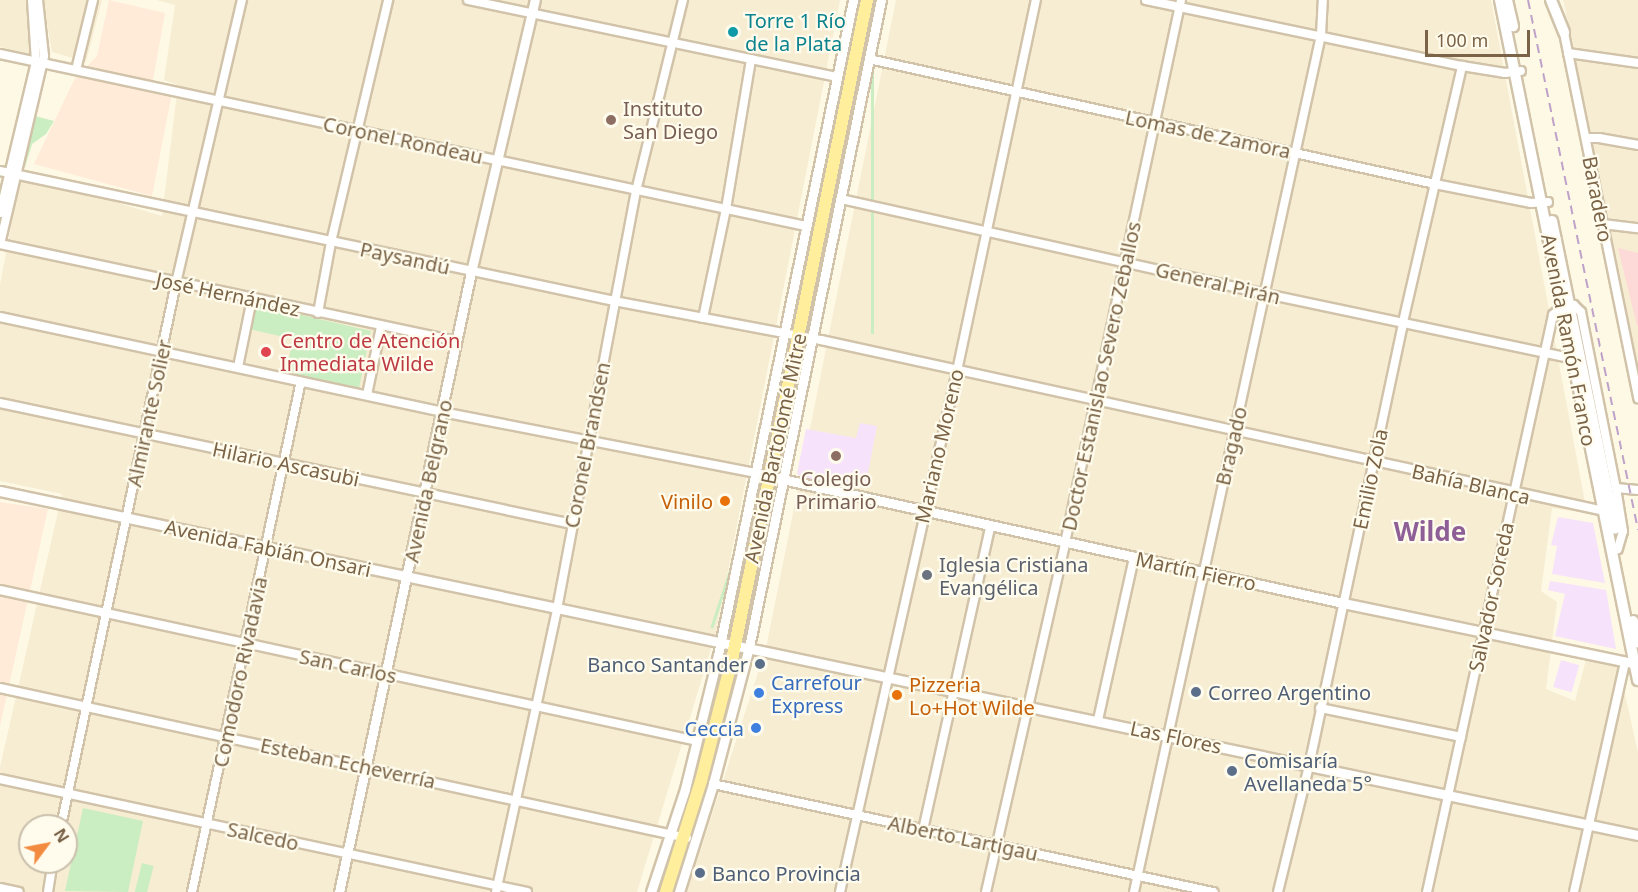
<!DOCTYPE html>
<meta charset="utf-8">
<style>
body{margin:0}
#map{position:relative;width:1638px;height:892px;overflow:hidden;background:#fef9e5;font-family:"Noto Sans",sans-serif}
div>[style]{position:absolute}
.residential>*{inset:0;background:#f6edd3}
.commercial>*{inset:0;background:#ffebd8}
.education>*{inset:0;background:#f6e2fb;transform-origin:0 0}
.medical>*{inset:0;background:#fddad7}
.green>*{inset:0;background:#cbedc2;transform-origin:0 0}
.roads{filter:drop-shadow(2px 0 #d1c3a9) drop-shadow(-2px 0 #d1c3a9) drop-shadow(0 2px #d1c3a9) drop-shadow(0 -2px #d1c3a9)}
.minor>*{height:8px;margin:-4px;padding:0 4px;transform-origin:4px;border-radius:4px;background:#fff}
.tertiary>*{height:9px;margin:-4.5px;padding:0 4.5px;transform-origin:4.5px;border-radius:4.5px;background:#fff}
.secondary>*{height:10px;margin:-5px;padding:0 5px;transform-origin:5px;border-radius:5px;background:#fff}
.primary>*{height:12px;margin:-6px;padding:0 6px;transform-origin:6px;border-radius:6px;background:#ffee9b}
.rail>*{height:2px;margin-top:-1px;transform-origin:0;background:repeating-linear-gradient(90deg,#bfa2c9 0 9px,transparent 0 15px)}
.dots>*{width:16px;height:16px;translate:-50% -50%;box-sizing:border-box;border:3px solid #fffced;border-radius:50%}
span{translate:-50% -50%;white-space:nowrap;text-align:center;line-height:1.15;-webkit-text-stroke:4.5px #fffced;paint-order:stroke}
.culture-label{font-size:20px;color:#0d838f}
.left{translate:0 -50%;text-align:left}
.education-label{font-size:20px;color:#785e54}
.street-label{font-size:20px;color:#7a6347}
.health-label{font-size:20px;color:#be3a42}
.food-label{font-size:20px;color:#c56008}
.right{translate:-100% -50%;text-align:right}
.worship-label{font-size:20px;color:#5b616d}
.service-label{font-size:20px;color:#4e5e75}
.shop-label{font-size:20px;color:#366cbe}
.district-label{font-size:26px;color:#8e5f97;font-weight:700}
.north{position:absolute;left:18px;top:814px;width:60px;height:60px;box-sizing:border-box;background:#fffced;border:2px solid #cabfab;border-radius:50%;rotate:58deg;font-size:16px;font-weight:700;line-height:24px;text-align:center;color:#7a6347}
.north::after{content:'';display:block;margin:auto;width:21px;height:27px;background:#f28b40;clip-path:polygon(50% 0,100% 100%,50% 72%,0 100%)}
.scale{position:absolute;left:1425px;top:30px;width:105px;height:27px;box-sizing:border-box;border:3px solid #7a6347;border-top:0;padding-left:8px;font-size:18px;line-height:21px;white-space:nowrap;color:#7a6347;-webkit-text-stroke:4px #fffced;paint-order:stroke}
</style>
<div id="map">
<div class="residential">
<div style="clip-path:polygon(0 0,27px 0,34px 55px,0 47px)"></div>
<div style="clip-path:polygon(43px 0,102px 0,86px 62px,52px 52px)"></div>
<div style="clip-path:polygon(evenodd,157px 0,840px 0,716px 632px,637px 892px,0 892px,0 767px,62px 494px,0 481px,0 285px,21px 174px,162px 216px,178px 85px,164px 80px,175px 5px,157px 0,30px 826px,66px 826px,66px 862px,30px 862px,30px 826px)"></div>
<div style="clip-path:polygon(896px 0,1491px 0,1587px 513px,1552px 508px,1541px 591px,1557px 602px,1546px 689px,1575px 701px,1587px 656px,1618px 662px,1638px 753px,1638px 892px,687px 892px,766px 648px)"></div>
<div style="clip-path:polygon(1563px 0,1638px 0,1638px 398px,1573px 44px)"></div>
</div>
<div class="commercial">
<div style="clip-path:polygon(109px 0,165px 13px,151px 91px,172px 93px,152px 196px,34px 164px,74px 80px,97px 56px)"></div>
<div style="clip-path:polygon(0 502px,48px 509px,0 726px)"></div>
</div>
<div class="education">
<div style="clip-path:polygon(860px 423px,877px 426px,865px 488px,800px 477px,797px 473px,806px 429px,856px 438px)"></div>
<div style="clip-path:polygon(1558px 517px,1593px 523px,1605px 583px,1552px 574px,1557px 546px,1551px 545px)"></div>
<div style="clip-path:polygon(1550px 581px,1606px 590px,1616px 649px,1555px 636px,1565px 594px,1548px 590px)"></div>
<div style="left:1561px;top:660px;width:19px;height:28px;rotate:16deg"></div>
</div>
<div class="medical">
<div style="clip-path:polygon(1618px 248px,1638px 253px,1638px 325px,1637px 326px)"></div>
</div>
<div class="green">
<div style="clip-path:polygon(855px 0,858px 0,793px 324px,791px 323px)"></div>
<div style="left:871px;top:0;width:3px;height:334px"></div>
<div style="clip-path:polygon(35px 116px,54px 121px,46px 134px,32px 144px,25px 167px,21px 163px)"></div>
<div style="clip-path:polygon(254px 304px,371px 331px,359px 388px,286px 372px,293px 339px,249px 329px)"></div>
<div style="clip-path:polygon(787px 340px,790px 340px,763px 469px,761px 469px)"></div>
<div style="left:804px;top:342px;width:3px;height:133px;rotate:18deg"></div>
<div style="left:758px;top:481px;width:3px;height:154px;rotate:18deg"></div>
<div style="clip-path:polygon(775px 483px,778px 484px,748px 637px,746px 637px)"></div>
<div style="clip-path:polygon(723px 651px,727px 652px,704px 746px,679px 828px,676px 827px)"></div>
<div style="clip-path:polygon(739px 654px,743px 655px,695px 833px,692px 833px)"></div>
<div style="clip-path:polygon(83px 808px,143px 821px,128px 892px,65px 891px)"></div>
<div style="left:142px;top:863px;width:12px;height:30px;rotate:14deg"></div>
</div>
<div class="roads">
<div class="minor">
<div style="left:468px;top:0;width:376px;rotate:11.8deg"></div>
<div style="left:1146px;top:0;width:323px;rotate:11.8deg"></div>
<div style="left:1462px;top:66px;width:44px;rotate:9.2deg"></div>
<div style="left:1505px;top:73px;width:16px;rotate:-7deg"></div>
<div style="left:1563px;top:28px;width:378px;rotate:78.5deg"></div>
<div style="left:1568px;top:53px;width:71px;rotate:8.1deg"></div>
<div style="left:0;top:54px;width:824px;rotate:12.05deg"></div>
<div style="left:869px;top:59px;width:580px;rotate:12.45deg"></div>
<div style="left:1435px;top:184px;width:98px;rotate:11.2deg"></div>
<div style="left:1531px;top:203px;width:17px;rotate:-3deg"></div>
<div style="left:76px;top:70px;width:72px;rotate:-76.3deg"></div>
<div style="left:1586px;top:138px;width:13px"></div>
<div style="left:1599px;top:138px;width:40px;rotate:10deg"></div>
<div style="left:0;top:171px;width:628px;rotate:11.95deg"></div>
<div style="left:614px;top:301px;width:211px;rotate:10.7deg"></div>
<div style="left:821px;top:340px;width:801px;rotate:12.32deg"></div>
<div style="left:841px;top:199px;width:435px;rotate:12.6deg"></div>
<div style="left:1266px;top:294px;width:316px;rotate:11.9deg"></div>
<div style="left:0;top:213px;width:155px;rotate:-76.6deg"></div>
<div style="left:36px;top:62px;width:62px;rotate:-93.7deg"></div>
<div style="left:1603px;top:224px;width:35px;rotate:7deg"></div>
<div style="left:0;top:244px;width:467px;rotate:12deg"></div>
<div style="left:0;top:244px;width:193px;rotate:-76.8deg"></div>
<div style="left:44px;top:56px;width:56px;rotate:-96.1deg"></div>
<div style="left:318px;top:313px;width:72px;rotate:-79.6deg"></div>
<div style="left:331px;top:242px;width:249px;rotate:-76.7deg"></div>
<div style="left:0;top:317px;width:452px;rotate:12.1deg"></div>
<div style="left:442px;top:412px;width:319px;rotate:11deg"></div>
<div style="left:703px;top:318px;width:111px;rotate:-78.1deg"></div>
<div style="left:726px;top:209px;width:152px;rotate:-80.5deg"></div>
<div style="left:238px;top:367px;width:69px;rotate:-78.4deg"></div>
<div style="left:367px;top:395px;width:69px;rotate:-78.4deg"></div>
<div style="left:0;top:403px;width:585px;rotate:11.94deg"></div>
<div style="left:1616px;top:488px;width:22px;rotate:5deg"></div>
<div style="left:0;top:590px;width:713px;rotate:12.22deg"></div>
<div style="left:0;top:688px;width:703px;rotate:12.32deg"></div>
<div style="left:1320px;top:708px;width:144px;rotate:11.6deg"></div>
<div style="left:1098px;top:720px;width:167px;rotate:-77.5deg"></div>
<div style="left:0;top:779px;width:539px;rotate:12.1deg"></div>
<div style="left:713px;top:784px;width:512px;rotate:12.19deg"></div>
<div style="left:61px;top:826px;width:555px;rotate:-78.04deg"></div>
<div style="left:176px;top:283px;width:291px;rotate:-76.9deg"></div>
<div style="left:923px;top:830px;width:310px;rotate:-77.5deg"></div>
<div style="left:0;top:888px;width:19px;rotate:12deg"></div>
<div style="left:48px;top:892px;width:30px;rotate:-81deg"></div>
<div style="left:192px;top:892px;width:522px;rotate:-77.96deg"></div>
<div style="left:496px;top:892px;width:289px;rotate:-77.8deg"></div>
<div style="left:557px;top:609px;width:425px;rotate:-79.3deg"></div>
<div style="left:636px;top:191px;width:197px;rotate:-76.2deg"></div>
<div style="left:840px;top:892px;width:534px;rotate:-77.34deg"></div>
<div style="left:957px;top:371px;width:379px;rotate:-78deg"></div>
<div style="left:986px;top:892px;width:358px;rotate:-77.2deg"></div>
<div style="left:1065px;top:543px;width:555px;rotate:-77.94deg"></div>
<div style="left:1134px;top:892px;width:877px;rotate:-77.69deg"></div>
<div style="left:1321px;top:35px;width:35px;rotate:-87deg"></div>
<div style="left:1278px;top:892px;width:130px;rotate:-76.2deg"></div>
<div style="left:1309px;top:766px;width:454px;rotate:-78deg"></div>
<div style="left:1403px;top:322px;width:263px;rotate:-77deg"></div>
<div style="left:1427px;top:892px;width:591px;rotate:-77.68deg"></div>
<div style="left:1553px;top:315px;width:13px;rotate:-45deg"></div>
<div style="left:1562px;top:306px;width:12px;rotate:-5deg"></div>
<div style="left:1574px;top:305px;width:10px;rotate:45deg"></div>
<div style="left:1581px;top:312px;width:179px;rotate:78.8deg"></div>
<div style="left:1616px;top:488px;width:44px;rotate:80.8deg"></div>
<div style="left:1623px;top:531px;width:19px;rotate:106deg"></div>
<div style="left:1574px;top:892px;width:236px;rotate:-77.5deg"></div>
</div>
<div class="tertiary">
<div style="left:755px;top:473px;width:602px;rotate:12.47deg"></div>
<div style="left:1343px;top:603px;width:301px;rotate:11.7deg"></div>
<div style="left:0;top:491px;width:1674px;rotate:11.86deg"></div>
<div style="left:339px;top:892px;width:634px;rotate:-77.98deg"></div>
<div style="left:471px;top:272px;width:279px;rotate:-76.8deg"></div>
<div style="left:651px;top:892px;width:108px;rotate:-71.7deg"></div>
<div style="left:685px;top:789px;width:138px;rotate:-76.2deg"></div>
<div style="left:718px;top:655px;width:669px;rotate:-78.35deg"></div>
<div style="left:679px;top:892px;width:113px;rotate:-72.5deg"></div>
<div style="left:713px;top:784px;width:142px;rotate:-75.3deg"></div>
<div style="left:749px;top:647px;width:660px;rotate:-78.47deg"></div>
</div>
<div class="secondary">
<div style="left:1500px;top:0;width:694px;rotate:78.53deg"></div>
<div style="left:1507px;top:0;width:27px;rotate:77deg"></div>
<div style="left:1551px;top:0;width:35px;rotate:68deg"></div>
<div style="left:1552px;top:221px;width:314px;rotate:78.4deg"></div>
<div style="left:1633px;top:621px;width:22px;rotate:77deg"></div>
</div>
<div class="primary">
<div style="left:666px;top:892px;width:116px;rotate:-72.5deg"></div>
<div style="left:701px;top:781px;width:130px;rotate:-75.7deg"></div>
<div style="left:733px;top:655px;width:669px;rotate:-78.44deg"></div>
</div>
</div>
<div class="rail">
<div style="left:1528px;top:0;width:541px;rotate:78.27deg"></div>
</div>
<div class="dots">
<div style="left:733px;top:32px;background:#0f9aa8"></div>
<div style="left:611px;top:120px;background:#8d6e63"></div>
<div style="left:266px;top:352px;background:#e0444e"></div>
<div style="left:836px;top:456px;background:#8d6e63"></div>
<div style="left:725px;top:501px;background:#e8710a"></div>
<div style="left:927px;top:575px;background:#6b7280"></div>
<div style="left:760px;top:664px;background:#5c6f8a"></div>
<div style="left:1196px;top:692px;background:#5c6f8a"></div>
<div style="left:759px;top:693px;background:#3f7fe0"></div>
<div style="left:897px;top:695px;background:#e8710a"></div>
<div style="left:756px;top:728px;background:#3f7fe0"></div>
<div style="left:1232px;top:771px;background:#5c6f8a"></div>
<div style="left:700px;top:873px;background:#5c6f8a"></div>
</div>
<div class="culture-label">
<span class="left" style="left:745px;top:32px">Torre 1 Río<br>de la Plata</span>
</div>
<div class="education-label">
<span class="left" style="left:623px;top:120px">Instituto<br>San Diego</span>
<span style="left:836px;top:490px">Colegio<br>Primario</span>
</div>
<div class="street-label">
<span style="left:1208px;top:134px;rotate:12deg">Lomas de Zamora</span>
<span style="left:403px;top:140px;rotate:12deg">Coronel Rondeau</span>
<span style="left:1598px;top:199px;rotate:79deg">Baradero</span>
<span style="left:405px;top:258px;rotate:12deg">Paysandú</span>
<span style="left:1218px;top:283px;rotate:13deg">General Pirán</span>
<span style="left:228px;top:294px;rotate:12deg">José Hernández</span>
<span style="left:1569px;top:340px;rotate:79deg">Avenida Ramón Franco</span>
<span style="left:1101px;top:376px;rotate:-78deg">Doctor Estanislao Severo Zeballos</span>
<span style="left:149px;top:413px;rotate:-78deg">Almirante Solier</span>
<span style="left:587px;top:445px;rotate:-79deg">Coronel Brandsen</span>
<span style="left:939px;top:446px;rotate:-77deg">Mariano Moreno</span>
<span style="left:1231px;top:446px;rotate:-77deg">Bragado</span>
<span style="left:775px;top:448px;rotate:-78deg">Avenida Bartolomé Mitre</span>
<span style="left:286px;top:464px;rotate:12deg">Hilario Ascasubi</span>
<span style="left:1370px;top:479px;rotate:-78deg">Emilio Zola</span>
<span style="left:428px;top:481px;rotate:-78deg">Avenida Belgrano</span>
<span style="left:1471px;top:484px;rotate:13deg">Bahía Blanca</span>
<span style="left:268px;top:548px;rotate:12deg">Avenida Fabián Onsari</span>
<span style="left:1196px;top:571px;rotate:12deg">Martín Fierro</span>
<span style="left:1491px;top:597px;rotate:-78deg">Salvador Soreda</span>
<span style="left:348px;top:666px;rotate:12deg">San Carlos</span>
<span style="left:240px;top:672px;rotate:-78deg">Comodoro Rivadavia</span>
<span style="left:1176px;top:737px;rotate:12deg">Las Flores</span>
<span style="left:348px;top:763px;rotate:12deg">Esteban Echeverría</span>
<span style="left:263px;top:836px;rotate:12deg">Salcedo</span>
<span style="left:963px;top:838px;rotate:12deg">Alberto Lartigau</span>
</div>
<div class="health-label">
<span class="left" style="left:280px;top:352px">Centro de Atención<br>Inmediata Wilde</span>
</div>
<div class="food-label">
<span class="right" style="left:713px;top:501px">Vinilo</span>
<span class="left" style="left:909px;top:696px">Pizzeria<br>Lo+Hot Wilde</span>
</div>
<div class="worship-label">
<span class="left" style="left:939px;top:576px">Iglesia Cristiana<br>Evangélica</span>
</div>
<div class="service-label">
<span class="right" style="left:748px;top:664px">Banco Santander</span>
<span class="left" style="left:1208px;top:692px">Correo Argentino</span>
<span class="left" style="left:1244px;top:772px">Comisaría<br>Avellaneda 5°</span>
<span class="left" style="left:712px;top:873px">Banco Provincia</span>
</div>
<div class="shop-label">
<span class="left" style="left:771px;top:694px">Carrefour<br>Express</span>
<span class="right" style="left:744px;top:728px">Ceccia</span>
</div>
<div class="district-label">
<span style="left:1430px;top:532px">Wilde</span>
</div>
<div class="north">N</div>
<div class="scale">100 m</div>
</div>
